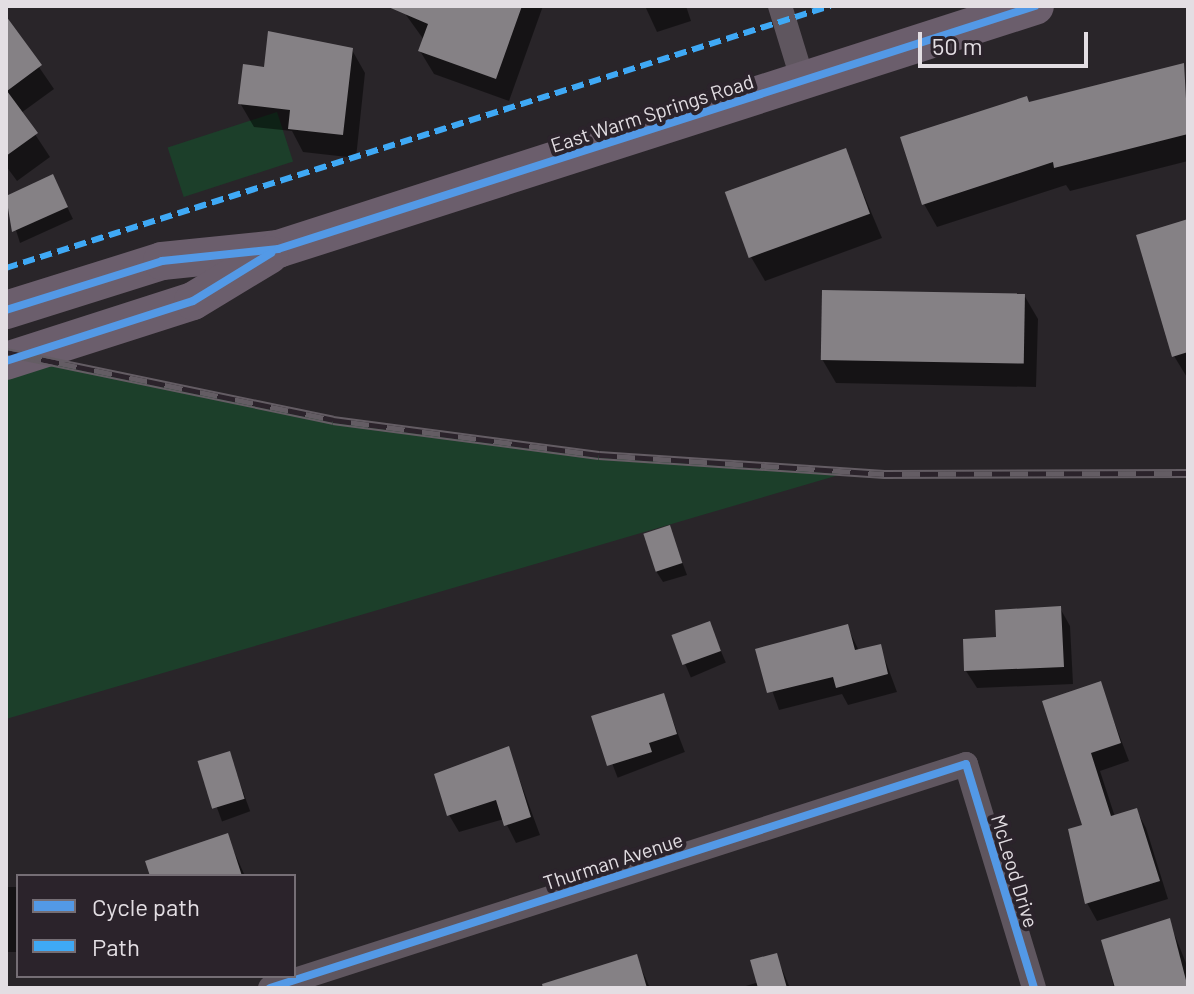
<!DOCTYPE html>
<style>
body{margin:0}
#map{position:relative;width:1194px;height:994px;overflow:hidden;background:#292529;font-family:Barlow,sans-serif}
div>[style]{position:absolute}
.green>*{inset:0;background:#1c3f2a;transform-origin:0 0}
.shadow>*{inset:0;background:#0007;transform-origin:0 0}
.building>*{inset:0;background:#858185;transform-origin:0 0}
.street>*{height:24px;margin:-12px;padding:0 12px;transform-origin:12px;border-radius:12px;background:#5f565f}
.primary>*{height:38px;margin:-19px;padding:0 19px;transform-origin:19px;border-radius:19px;background:#6b5e6c}
.rail>*{height:9px;margin-top:-4.5px;transform-origin:0;background:repeating-linear-gradient(90deg,#2b232b 0 18px,#645d64 0 36px);box-sizing:border-box;border-block:2px solid #645d64}
.quiet>*{height:6px;margin-top:-3px;transform-origin:0;background:repeating-linear-gradient(90deg,#3fa9f5 0 12px,transparent 0 18px)}
.cycleway>*{height:8px;margin:-4px;padding:0 4px;transform-origin:4px;border-radius:4px;background:#5399e6}
span{translate:-50% -50%;white-space:nowrap;text-align:center;line-height:1.15;-webkit-text-stroke:8px #2b232b;paint-order:stroke}
.street-label{font-size:20px;color:#e3dee3}
.frame{position:absolute;inset:0;border:8px solid #e3dee3;pointer-events:none}
.legend{position:absolute;left:16px;top:874px;width:280px;height:104px;box-sizing:border-box;background:#2b232b;border:2px solid #756e75;margin:0;padding:10px 14px;list-style:none;font-size:24px;color:#e3dee3}
.legend li{display:flex;align-items:center;gap:16px;height:40px}
.legend b{width:40px;border:2px solid #756e75}
.scale{position:absolute;left:918px;top:32px;width:170px;height:36px;box-sizing:border-box;border:4px solid #e3dee3;border-top:0;padding-left:10px;font-size:24px;line-height:28px;white-space:nowrap;color:#e3dee3;-webkit-text-stroke:6px #2b232b;paint-order:stroke}
</style>
<div id="map">
<div class="green">
<div style="left:277px;top:112px;width:52px;height:115px;rotate:72deg"></div>
<div style="clip-path:polygon(24px 355px,333px 420px,599px 455px,849px 472px,6px 719px,6px 360px)"></div>
</div>
<div class="shadow">
<div style="clip-path:polygon(409px 6px,543px 6px,509px 101px,434px 74px,420px 51px,424px 40px,406px 15px)"></div>
<div style="clip-path:polygon(645px 6px,686px 6px,691px 21px,657px 32px)"></div>
<div style="clip-path:polygon(6px 19px,54px 89px,21px 113px,50px 157px,17px 181px,6px 166px)"></div>
<div style="clip-path:polygon(270px 33px,352px 50px,365px 73px,356px 158px,303px 152px,292px 131px,254px 127px,240px 103px,265px 69px)"></div>
<div style="clip-path:polygon(1183px 65px,1188px 161px,1070px 191px,1066px 185px,937px 227px,924px 204px,1030px 104px)"></div>
<div style="clip-path:polygon(845px 150px,882px 238px,765px 281px,751px 257px)"></div>
<div style="clip-path:polygon(52px 176px,73px 219px,20px 243px,6px 198px)"></div>
<div style="clip-path:polygon(1188px 221px,1188px 379px,1174px 356px)"></div>
<div style="clip-path:polygon(1024px 295px,1038px 319px,1036px 387px,836px 383px,822px 359px)"></div>
<div style="clip-path:polygon(669px 527px,687px 575px,663px 582px,656px 571px)"></div>
<div style="clip-path:polygon(1060px 608px,1070px 626px,1073px 684px,977px 688px,966px 671px,998px 639px)"></div>
<div style="left:709px;top:623px;width:43px;height:38px;rotate:67deg"></div>
<div style="clip-path:polygon(847px 626px,859px 651px,880px 646px,897px 692px,848px 705px,842px 694px,779px 710px,758px 651px)"></div>
<div style="clip-path:polygon(1100px 684px,1129px 761px,1100px 771px,1115px 817px,1136px 810px,1146px 828px,1168px 899px,1097px 921px,1087px 903px,1085px 826px,1044px 702px)"></div>
<div style="left:663px;top:695px;width:61px;height:72px;rotate:69deg"></div>
<div style="clip-path:polygon(508px 748px,540px 835px,516px 843px,504px 819px,459px 832px,449px 815px)"></div>
<div style="left:229px;top:753px;width:62px;height:30px;rotate:70deg"></div>
<div style="clip-path:polygon(227px 836px,245px 876px,152px 876px)"></div>
<div style="left:18px;top:887px;width:65px;height:13px;rotate:90deg"></div>
<div style="clip-path:polygon(1169px 921px,1188px 968px,1188px 988px,1114px 988px,1103px 941px)"></div>
<div style="clip-path:polygon(776px 955px,790px 988px,739px 988px,759px 982px)"></div>
<div style="clip-path:polygon(636px 957px,650px 988px,565px 988px)"></div>
</div>
<div class="building">
<div style="clip-path:polygon(386px 6px,522px 6px,496px 79px,418px 51px,428px 24px)"></div>
<div style="clip-path:polygon(6px 16px,42px 65px,7px 91px,38px 133px,6px 156px)"></div>
<div style="clip-path:polygon(268px 31px,353px 48px,343px 135px,288px 129px,290px 110px,238px 104px,243px 64px,264px 67px)"></div>
<div style="clip-path:polygon(1184px 63px,1188px 134px,1054px 168px,1053px 162px,922px 205px,900px 137px,1027px 96px,1029px 102px)"></div>
<div style="left:846px;top:148px;width:70px;height:129px;rotate:70deg"></div>
<div style="clip-path:polygon(53px 174px,68px 207px,12px 232px,6px 196px)"></div>
<div style="clip-path:polygon(1188px 219px,1188px 352px,1172px 357px,1136px 235px)"></div>
<div style="left:822px;top:290px;width:203px;height:70px;rotate:1deg"></div>
<div style="left:670px;top:525px;width:40px;height:28px;rotate:72deg"></div>
<div style="clip-path:polygon(1061px 606px,1064px 667px,964px 671px,963px 639px,996px 637px,995px 610px)"></div>
<div style="left:710px;top:621px;width:32px;height:41px;rotate:70deg"></div>
<div style="clip-path:polygon(848px 624px,855px 650px,881px 644px,888px 674px,836px 688px,833px 677px,767px 693px,755px 649px)"></div>
<div style="clip-path:polygon(1101px 681px,1121px 743px,1091px 753px,1111px 816px,1137px 808px,1160px 881px,1085px 904px,1068px 829px,1082px 825px,1042px 701px)"></div>
<div style="clip-path:polygon(664px 693px,677px 734px,649px 743px,652px 752px,607px 766px,591px 716px)"></div>
<div style="clip-path:polygon(509px 746px,531px 817px,504px 826px,496px 800px,447px 816px,434px 774px)"></div>
<div style="left:230px;top:751px;width:50px;height:34px;rotate:73deg"></div>
<div style="clip-path:polygon(228px 833px,242px 876px,150px 876px,145px 861px)"></div>
<div style="clip-path:polygon(1170px 918px,1188px 988px,1115px 988px,1101px 940px)"></div>
<div style="clip-path:polygon(777px 953px,787px 988px,758px 988px,750px 960px)"></div>
<div style="clip-path:polygon(637px 954px,647px 988px,543px 988px,542px 984px)"></div>
</div>
<div class="street">
<div style="left:780px;top:6px;width:78px;rotate:73deg"></div>
<div style="left:270px;top:988px;width:731px;rotate:-17.84deg"></div>
<div style="left:966px;top:764px;width:234px;rotate:73.1deg"></div>
</div>
<div class="primary">
<div style="left:6px;top:310px;width:164px;rotate:-17.4deg"></div>
<div style="left:162px;top:261px;width:117px;rotate:-5.9deg"></div>
<div style="left:278px;top:249px;width:795px;rotate:-17.8deg"></div>
<div style="left:6px;top:361px;width:196px;rotate:-17.8deg"></div>
<div style="left:193px;top:301px;width:89px;rotate:-31.2deg"></div>
</div>
<div class="rail">
<div style="left:6px;top:352px;width:334px;rotate:11.7deg"></div>
<div style="left:333px;top:420px;width:268px;rotate:7.5deg"></div>
<div style="left:599px;top:455px;width:286px;rotate:3.8deg"></div>
<div style="left:884px;top:474px;width:304px;rotate:-0.2deg"></div>
</div>
<div class="quiet">
<div style="left:6px;top:268px;width:865px;rotate:-17.64deg"></div>
</div>
<div class="cycleway">
<div style="left:6px;top:310px;width:164px;rotate:-17.4deg"></div>
<div style="left:162px;top:261px;width:117px;rotate:-5.9deg"></div>
<div style="left:278px;top:249px;width:795px;rotate:-17.8deg"></div>
<div style="left:6px;top:361px;width:196px;rotate:-17.8deg"></div>
<div style="left:193px;top:301px;width:92px;rotate:-31.6deg"></div>
<div style="left:270px;top:988px;width:731px;rotate:-17.84deg"></div>
<div style="left:966px;top:764px;width:234px;rotate:73.1deg"></div>
</div>
<div class="street-label">
<span style="left:652px;top:113px;rotate:-18deg">East Warm Springs Road</span>
<span style="left:613px;top:861px;rotate:-18deg">Thurman Avenue</span>
<span style="left:1015px;top:871px;rotate:73deg">McLeod Drive</span>
</div>
<div class="frame"></div>
<ul class="legend">
<li><b style="height:10px;background:#5399e6"></b>Cycle path</li>
<li><b style="height:10px;background:#3fa9f5"></b>Path</li>
</ul>
<div class="scale">50 m</div>
</div>
